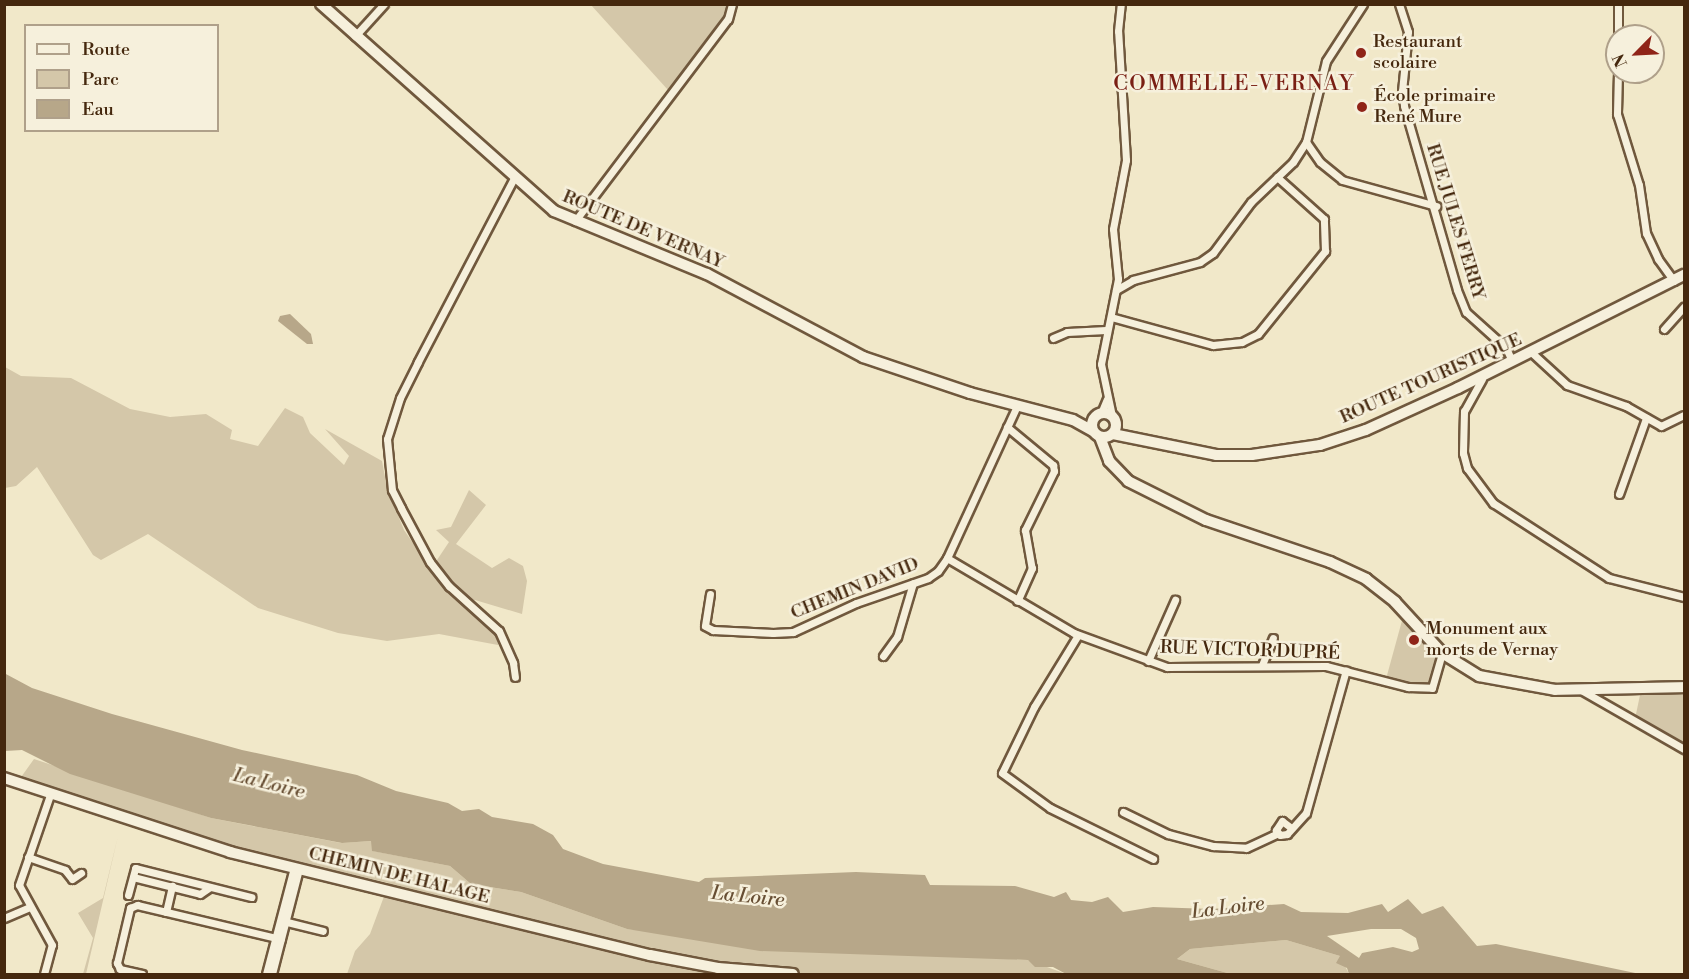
<!DOCTYPE html>
<meta charset="utf-8">
<style>
body{margin:0}
#map{position:relative;width:1689px;height:979px;overflow:hidden;background:#f1e8c9;font-family:"Libre Bodoni",serif}
div>[style]{position:absolute}
.green>*{inset:0;background:#d4c7a9}
.water>*{inset:0;background:#b7a789}
.roads{filter:drop-shadow(2px 0 #70583d) drop-shadow(-2px 0 #70583d) drop-shadow(0 2px #70583d) drop-shadow(0 -2px #70583d)}
.street>*{height:7px;margin:-3.5px;padding:0 3.5px;transform-origin:3.5px;border-radius:3.5px;background:#f6f0dc}
.secondary>*{height:10px;margin:-5px;padding:0 5px;transform-origin:5px;border-radius:5px;background:#f6f0dc}
.secondary>.ring{margin:-5px;padding:0;box-sizing:content-box;background:none;border:10px solid #f6f0dc;border-radius:50%}
.dots>*{width:16px;height:16px;translate:-50% -50%;box-sizing:border-box;border:3px solid #f6f0dc;border-radius:50%}
span{translate:-50% -50%;white-space:nowrap;text-align:center;line-height:1.15;-webkit-text-stroke:5px #f6f0dc;paint-order:stroke}
.poi-label{font-size:18px;color:#45280e}
.left{translate:0 -50%;text-align:left}
.street-label{font-size:18px;color:#45280e}
.water-label{font-size:20px;color:#674e33;font-style:italic}
.quarter-label{font-size:21px;color:#7a1f14;letter-spacing:1.5px}
.frame{position:absolute;inset:0;border:6px solid #45280e;pointer-events:none}
.legend{position:absolute;left:24px;top:24px;width:195px;height:108px;box-sizing:border-box;background:#f6f0dc;border:2px solid #afa08a;margin:0;padding:8px 10px;list-style:none;font-size:18px;color:#45280e}
.legend li{display:flex;align-items:center;gap:12px;height:30px}
.legend b{width:30px;border:2px solid #afa08a}
.north{position:absolute;left:1605px;top:24px;width:60px;height:60px;box-sizing:border-box;background:#f6f0dc;border:2px solid #afa08a;border-radius:50%;rotate:246deg;font-size:16px;font-weight:700;line-height:24px;text-align:center;color:#45280e}
.north::after{content:'';display:block;margin:auto;width:21px;height:27px;background:#8f2418;clip-path:polygon(50% 0,100% 100%,50% 72%,0 100%)}
</style>
<div id="map">
<div class="green">
<div style="clip-path:polygon(725px 4px,727px 11px,668px 90px,591px 5px)"></div>
<div style="clip-path:polygon(5px 367px,21px 376px,71px 378px,130px 409px,170px 417px,206px 414px,232px 430px,230px 439px,258px 446px,285px 408px,303px 417px,310px 433px,344px 465px,349px 456px,325px 429px,382px 461px,387px 488px,404px 530px,431px 569px,449px 542px,436px 530px,451px 527px,469px 490px,486px 505px,456px 544px,492px 568px,509px 558px,523px 566px,527px 581px,522px 614px,475px 600px,466px 607px,498px 636px,498px 645px,439px 634px,387px 641px,338px 633px,258px 608px,148px 534px,101px 560px,93px 555px,37px 467px,16px 486px,5px 488px)"></div>
<div style="clip-path:polygon(1403px 617px,1437px 656px,1430px 685px,1386px 679px)"></div>
<div style="clip-path:polygon(1684px 693px,1683px 744px,1635px 719px,1640px 695px)"></div>
<div style="clip-path:polygon(34px 759px,211px 818px,341px 843px,372px 841px,373px 851px,450px 866px,471px 884px,521px 892px,627px 929px,912px 954px,1028px 960px,1066px 974px,347px 974px,355px 951px,370px 934px,389px 883px,208px 842px,19px 780px)"></div>
<div style="clip-path:polygon(118px 836px,86px 974px,83px 974px,93px 938px,78px 913px,103px 898px)"></div>
<div style="clip-path:polygon(1286px 940px,1340px 956px,1349px 974px,1231px 974px,1177px 959px,1190px 949px)"></div>
</div>
<div class="water">
<div style="clip-path:polygon(290px 314px,311px 334px,313px 344px,307px 344px,278px 321px,280px 316px)"></div>
<div style="clip-path:polygon(evenodd,4px 673px,32px 688px,112px 714px,242px 750px,357px 775px,396px 791px,448px 803px,462px 811px,479px 809px,492px 817px,533px 824px,553px 835px,563px 849px,603px 864px,699px 882px,705px 878px,856px 872px,925px 875px,930px 885px,1015px 886px,1054px 897px,1066px 892px,1071px 900px,1092px 902px,1108px 897px,1123px 912px,1153px 907px,1211px 909px,1284px 904px,1301px 912px,1348px 913px,1382px 904px,1388px 912px,1408px 899px,1422px 914px,1443px 906px,1477px 946px,1496px 944px,1640px 974px,1349px 974px,1347px 968px,1336px 963px,1340px 956px,1286px 940px,1190px 949px,1177px 959px,1231px 974px,1066px 974px,1053px 967px,1035px 967px,1028px 960px,760px 951px,627px 929px,521px 892px,471px 884px,450px 866px,372px 851px,371px 841px,342px 843px,211px 818px,70px 774px,22px 750px,5px 751px,4px 673px,1371px 929px,1401px 929px,1416px 938px,1419px 949px,1412px 952px,1393px 947px,1362px 953px,1359px 958px,1327px 936px,1371px 929px)"></div>
</div>
<div class="roads">
<div class="street">
<div style="left:1399px;top:4px;width:29px;rotate:72deg"></div>
<div style="left:1408px;top:32px;width:59px;rotate:95.8deg"></div>
<div style="left:1402px;top:91px;width:15px;rotate:82deg"></div>
<div style="left:1404px;top:106px;width:191px;rotate:73.9deg"></div>
<div style="left:1457px;top:290px;width:24px;rotate:68deg"></div>
<div style="left:1466px;top:312px;width:54px;rotate:42deg"></div>
<div style="left:1506px;top:348px;width:14px;rotate:65deg"></div>
<div style="left:1618px;top:4px;width:32px;rotate:90deg"></div>
<div style="left:355px;top:36px;width:43px;rotate:-47.8deg"></div>
<div style="left:1618px;top:72px;width:42px;rotate:91.4deg"></div>
<div style="left:1617px;top:114px;width:74px;rotate:72.8deg"></div>
<div style="left:1639px;top:185px;width:49px;rotate:81.7deg"></div>
<div style="left:1646px;top:233px;width:29px;rotate:65deg"></div>
<div style="left:1658px;top:259px;width:27px;rotate:54deg"></div>
<div style="left:1306px;top:142px;width:24px;rotate:55deg"></div>
<div style="left:1320px;top:162px;width:28px;rotate:39deg"></div>
<div style="left:1342px;top:180px;width:98px;rotate:15.5deg"></div>
<div style="left:514px;top:178px;width:208px;rotate:117.6deg"></div>
<div style="left:418px;top:362px;width:40px;rotate:116.6deg"></div>
<div style="left:400px;top:398px;width:43px;rotate:107.6deg"></div>
<div style="left:387px;top:439px;width:51px;rotate:84.4deg"></div>
<div style="left:392px;top:490px;width:20px;rotate:63deg"></div>
<div style="left:401px;top:508px;width:61px;rotate:61.8deg"></div>
<div style="left:430px;top:562px;width:31px;rotate:52deg"></div>
<div style="left:449px;top:586px;width:67px;rotate:42deg"></div>
<div style="left:499px;top:631px;width:35px;rotate:66deg"></div>
<div style="left:513px;top:663px;width:14px;rotate:82deg"></div>
<div style="left:575px;top:221px;width:253px;rotate:-52.9deg"></div>
<div style="left:728px;top:19px;width:16px;rotate:-75deg"></div>
<div style="left:1116px;top:290px;width:20px;rotate:-30deg"></div>
<div style="left:1133px;top:280px;width:69px;rotate:-15deg"></div>
<div style="left:1200px;top:262px;width:16px;rotate:-35deg"></div>
<div style="left:1213px;top:253px;width:64px;rotate:-53.3deg"></div>
<div style="left:1251px;top:202px;width:58px;rotate:-43.6deg"></div>
<div style="left:1293px;top:162px;width:24px;rotate:-57deg"></div>
<div style="left:1306px;top:142px;width:83px;rotate:-76.1deg"></div>
<div style="left:1326px;top:61px;width:68px;rotate:-57deg"></div>
<div style="left:1111px;top:317px;width:106px;rotate:15.4deg"></div>
<div style="left:1213px;top:345px;width:29px;rotate:-6deg"></div>
<div style="left:1242px;top:342px;width:18px;rotate:-27deg"></div>
<div style="left:1258px;top:334px;width:107px;rotate:-51.1deg"></div>
<div style="left:1325px;top:251px;width:32px;rotate:-92deg"></div>
<div style="left:1324px;top:219px;width:63px;rotate:-138.2deg"></div>
<div style="left:1664px;top:329px;width:30px;rotate:-48deg"></div>
<div style="left:1053px;top:338px;width:15px;rotate:-23deg"></div>
<div style="left:1067px;top:332px;width:39px;rotate:-3deg"></div>
<div style="left:1531px;top:352px;width:49px;rotate:42.5deg"></div>
<div style="left:1567px;top:385px;width:63px;rotate:19.6deg"></div>
<div style="left:1626px;top:406px;width:40px;rotate:29.7deg"></div>
<div style="left:1661px;top:426px;width:25px;rotate:-26deg"></div>
<div style="left:1482px;top:379px;width:37px;rotate:119deg"></div>
<div style="left:1464px;top:411px;width:42px;rotate:91.4deg"></div>
<div style="left:1463px;top:453px;width:16px;rotate:75deg"></div>
<div style="left:1467px;top:468px;width:44px;rotate:53.4deg"></div>
<div style="left:1493px;top:503px;width:138px;rotate:32.9deg"></div>
<div style="left:1609px;top:578px;width:77px;rotate:14.2deg"></div>
<div style="left:1101px;top:413px;width:15px;rotate:-67deg"></div>
<div style="left:1112px;top:416px;width:53px;rotate:-101.9deg"></div>
<div style="left:1101px;top:364px;width:87px;rotate:-78.7deg"></div>
<div style="left:1118px;top:279px;width:50px;rotate:-95.7deg"></div>
<div style="left:1113px;top:229px;width:70px;rotate:-79.3deg"></div>
<div style="left:1126px;top:160px;width:129px;rotate:-93.5deg"></div>
<div style="left:1118px;top:31px;width:27px;rotate:-84deg"></div>
<div style="left:1007px;top:427px;width:60px;rotate:39.6deg"></div>
<div style="left:1053px;top:465px;width:6px;rotate:81deg"></div>
<div style="left:1054px;top:471px;width:66px;rotate:116.2deg"></div>
<div style="left:1025px;top:530px;width:39px;rotate:80deg"></div>
<div style="left:1032px;top:568px;width:36px;rotate:114deg"></div>
<div style="left:1619px;top:494px;width:81px;rotate:-70.4deg"></div>
<div style="left:947px;top:558px;width:147px;rotate:30.6deg"></div>
<div style="left:1074px;top:633px;width:99px;rotate:20.1deg"></div>
<div style="left:1167px;top:667px;width:159px;rotate:-0.4deg"></div>
<div style="left:1326px;top:666px;width:85px;rotate:14.4deg"></div>
<div style="left:1408px;top:687px;width:24px;rotate:2deg"></div>
<div style="left:1432px;top:688px;width:36px;rotate:-74deg"></div>
<div style="left:710px;top:594px;width:32px;rotate:99deg"></div>
<div style="left:705px;top:626px;width:9px;rotate:27deg"></div>
<div style="left:713px;top:630px;width:60px;rotate:2.9deg"></div>
<div style="left:773px;top:633px;width:20px;rotate:-3deg"></div>
<div style="left:793px;top:632px;width:69px;rotate:-24.7deg"></div>
<div style="left:856px;top:603px;width:76px;rotate:-19.1deg"></div>
<div style="left:928px;top:578px;width:12px;rotate:-35deg"></div>
<div style="left:938px;top:571px;width:16px;rotate:-55deg"></div>
<div style="left:947px;top:558px;width:167px;rotate:-65.3deg"></div>
<div style="left:1078px;top:635px;width:84px;rotate:121.4deg"></div>
<div style="left:1034px;top:707px;width:73px;rotate:115.9deg"></div>
<div style="left:1002px;top:773px;width:59px;rotate:36.1deg"></div>
<div style="left:1050px;top:808px;width:115px;rotate:26.3deg"></div>
<div style="left:883px;top:656px;width:24px;rotate:-54deg"></div>
<div style="left:897px;top:637px;width:56px;rotate:-73.5deg"></div>
<div style="left:1148px;top:661px;width:67px;rotate:-66.1deg"></div>
<div style="left:1262px;top:665px;width:29px;rotate:-68deg"></div>
<div style="left:1581px;top:690px;width:119px;rotate:29.8deg"></div>
<div style="left:1123px;top:812px;width:50px;rotate:26.1deg"></div>
<div style="left:1168px;top:834px;width:47px;rotate:14.9deg"></div>
<div style="left:1213px;top:846px;width:33px;rotate:3deg"></div>
<div style="left:1246px;top:848px;width:35px;rotate:-25deg"></div>
<div style="left:1290px;top:827px;width:10px;rotate:-143deg"></div>
<div style="left:1282px;top:821px;width:11px;rotate:124deg"></div>
<div style="left:1276px;top:830px;width:6px;rotate:51deg"></div>
<div style="left:1280px;top:835px;width:7px;rotate:-8deg"></div>
<div style="left:1287px;top:834px;width:28px;rotate:-48deg"></div>
<div style="left:1306px;top:813px;width:148px;rotate:-74.4deg"></div>
<div style="left:28px;top:857px;width:39px;rotate:19deg"></div>
<div style="left:65px;top:870px;width:11px;rotate:52deg"></div>
<div style="left:72px;top:879px;width:11px;rotate:-34deg"></div>
<div style="left:133px;top:877px;width:69px;rotate:14.2deg"></div>
<div style="left:200px;top:894px;width:12px;rotate:-35deg"></div>
<div style="left:128px;top:895px;width:28px;rotate:-75deg"></div>
<div style="left:135px;top:868px;width:120px;rotate:14deg"></div>
<div style="left:166px;top:912px;width:27px;rotate:-77deg"></div>
<div style="left:4px;top:918px;width:28px;rotate:-23deg"></div>
<div style="left:283px;top:921px;width:41px;rotate:14deg"></div>
<div style="left:44px;top:974px;width:30px;rotate:-75deg"></div>
<div style="left:52px;top:945px;width:68px;rotate:-118.8deg"></div>
<div style="left:19px;top:885px;width:95px;rotate:-71deg"></div>
<div style="left:142px;top:974px;width:23px;rotate:-167deg"></div>
<div style="left:120px;top:969px;width:7px;rotate:-117deg"></div>
<div style="left:117px;top:963px;width:57px;rotate:-76.7deg"></div>
<div style="left:130px;top:908px;width:8px;rotate:-23deg"></div>
<div style="left:137px;top:905px;width:148px;rotate:13.3deg"></div>
<div style="left:266px;top:974px;width:111px;rotate:-75.3deg"></div>
<div style="left:272px;top:974px;width:108px;rotate:-75.6deg"></div>
</div>
<div class="secondary">
<div style="left:321px;top:4px;width:312px;rotate:41.6deg"></div>
<div style="left:554px;top:211px;width:165px;rotate:22.4deg"></div>
<div style="left:707px;top:274px;width:177px;rotate:28deg"></div>
<div style="left:863px;top:357px;width:113px;rotate:18.6deg"></div>
<div style="left:970px;top:393px;width:106px;rotate:14.7deg"></div>
<div style="left:1073px;top:420px;width:23px;rotate:29deg"></div>
<div class="ring" style="left:1092px;top:413px;width:14px;height:14px"></div>
<div style="left:1113px;top:434px;width:105px;rotate:11.5deg"></div>
<div style="left:1216px;top:455px;width:36px"></div>
<div style="left:1252px;top:455px;width:69px;rotate:-8.4deg"></div>
<div style="left:1320px;top:445px;width:48px;rotate:-18.1deg"></div>
<div style="left:1366px;top:430px;width:101px;rotate:-24.5deg"></div>
<div style="left:1458px;top:388px;width:253px;rotate:-26.6deg"></div>
<div style="left:1100px;top:437px;width:26px;rotate:69deg"></div>
<div style="left:1109px;top:461px;width:28px;rotate:46deg"></div>
<div style="left:1128px;top:481px;width:87px;rotate:26.6deg"></div>
<div style="left:1206px;top:520px;width:131px;rotate:18.7deg"></div>
<div style="left:1330px;top:562px;width:40px;rotate:25deg"></div>
<div style="left:1366px;top:579px;width:37px;rotate:38deg"></div>
<div style="left:1395px;top:602px;width:69px;rotate:47.3deg"></div>
<div style="left:1442px;top:653px;width:44px;rotate:31.9deg"></div>
<div style="left:1479px;top:676px;width:77px;rotate:10.4deg"></div>
<div style="left:1555px;top:690px;width:129px;rotate:-1.3deg"></div>
<div style="left:4px;top:778px;width:238px;rotate:18.1deg"></div>
<div style="left:230px;top:852px;width:432px;rotate:13.8deg"></div>
<div style="left:650px;top:955px;width:69px;rotate:10.8deg"></div>
<div style="left:718px;top:968px;width:75px;rotate:4.6deg"></div>
</div>
</div>
<div class="dots">
<div style="left:1361px;top:53px;background:#8f2418"></div>
<div style="left:1362px;top:107px;background:#8f2418"></div>
<div style="left:1414px;top:640px;background:#8f2418"></div>
</div>
<div class="poi-label">
<span class="left" style="left:1373px;top:53px">Restaurant<br>scolaire</span>
<span class="left" style="left:1374px;top:107px">École primaire<br>René Mure</span>
<span class="left" style="left:1426px;top:640px">Monument aux<br>morts de Vernay</span>
</div>
<div class="street-label">
<span style="left:1455px;top:222px;rotate:73deg">RUE JULES FERRY</span>
<span style="left:643px;top:230px;rotate:23deg">ROUTE DE VERNAY</span>
<span style="left:1431px;top:379px;rotate:-24deg">ROUTE TOURISTIQUE</span>
<span style="left:855px;top:589px;rotate:-22deg">CHEMIN DAVID</span>
<span style="left:1250px;top:651px;rotate:2deg">RUE VICTOR DUPRÉ</span>
<span style="left:399px;top:876px;rotate:14deg">CHEMIN DE HALAGE</span>
</div>
<div class="water-label">
<span style="left:269px;top:784px;rotate:14deg">La Loire</span>
<span style="left:748px;top:897px;rotate:6deg">La Loire</span>
<span style="left:1228px;top:908px;rotate:-7deg">La Loire</span>
</div>
<div class="quarter-label">
<span style="left:1234px;top:84px">COMMELLE-VERNAY</span>
</div>
<div class="frame"></div>
<ul class="legend">
<li><b style="height:8px;background:#f6f0dc"></b>Route</li>
<li><b style="height:16px;background:#d4c7a9"></b>Parc</li>
<li><b style="height:16px;background:#b7a789"></b>Eau</li>
</ul>
<div class="north">N</div>
</div>
